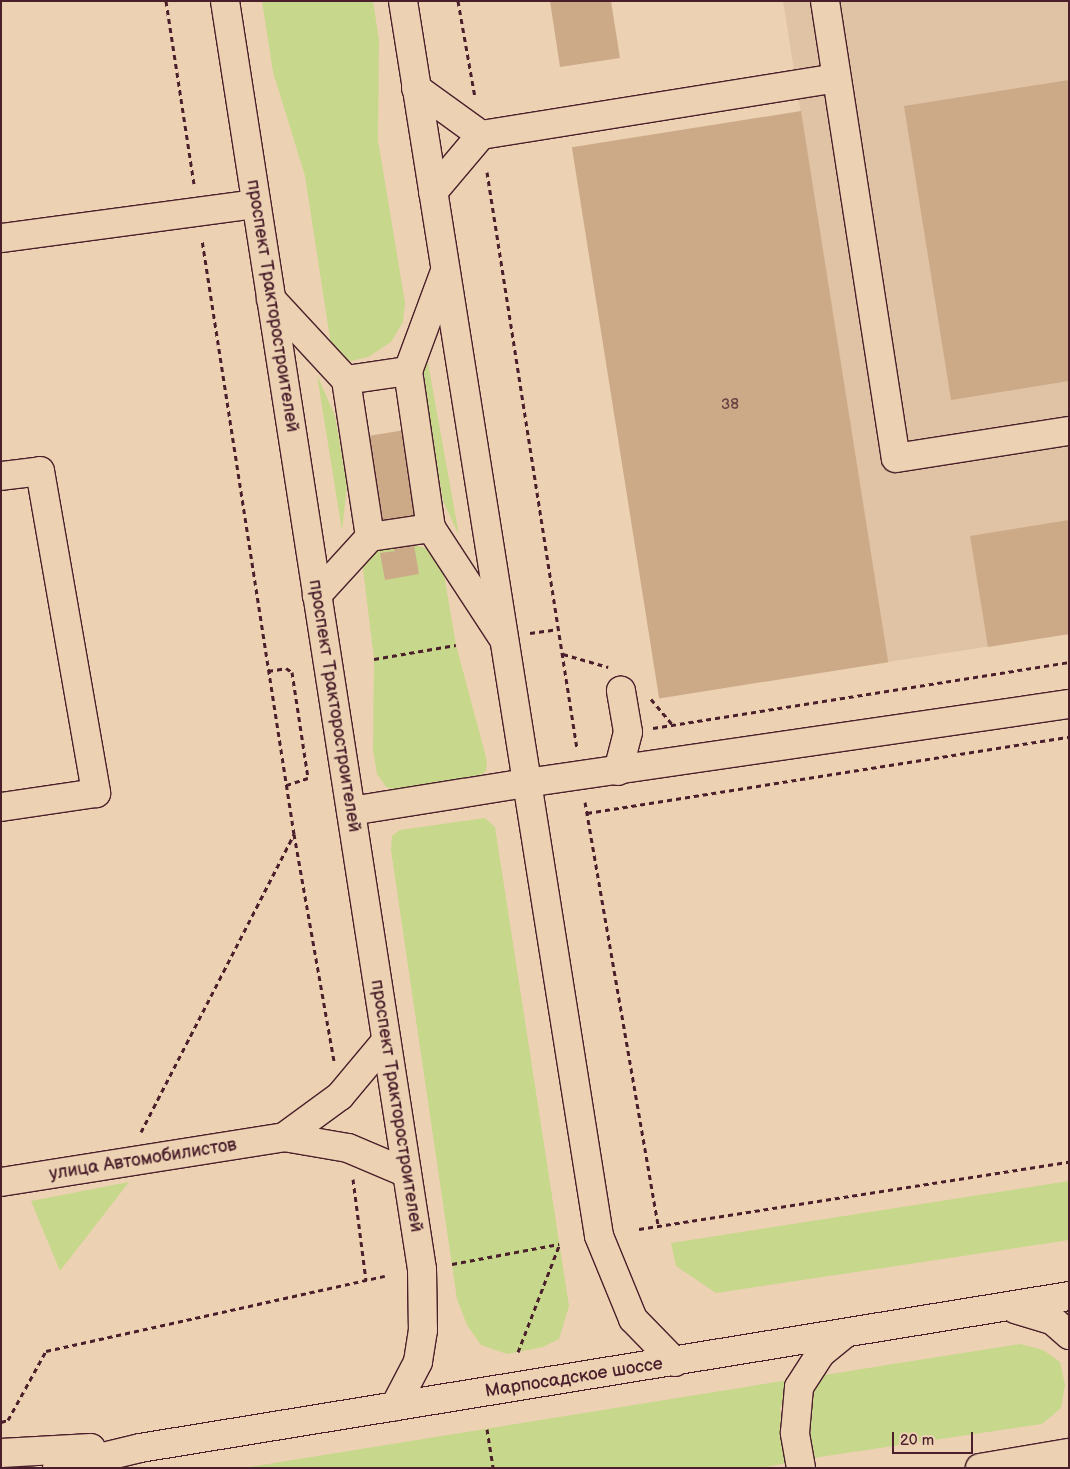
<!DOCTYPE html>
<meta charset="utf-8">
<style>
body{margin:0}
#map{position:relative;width:1070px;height:1469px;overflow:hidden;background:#ecd2b3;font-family:"Balsamiq Sans",sans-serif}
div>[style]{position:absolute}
.built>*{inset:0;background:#dfc3a4}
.green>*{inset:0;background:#c7d78b}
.building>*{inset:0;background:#ca8;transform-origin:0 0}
.path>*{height:3px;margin-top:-1.5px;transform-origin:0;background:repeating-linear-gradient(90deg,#4a1f2b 0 5px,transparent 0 9px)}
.roads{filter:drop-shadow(1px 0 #4a1f2b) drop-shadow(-1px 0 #4a1f2b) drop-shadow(0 1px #4a1f2b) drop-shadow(0 -1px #4a1f2b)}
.minor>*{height:28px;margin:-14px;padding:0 14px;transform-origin:14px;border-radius:14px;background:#ecd2b3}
.major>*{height:28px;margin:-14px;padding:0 14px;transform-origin:14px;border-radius:14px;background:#ecd2b3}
span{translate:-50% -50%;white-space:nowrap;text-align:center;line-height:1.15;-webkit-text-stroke:5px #ecd2b3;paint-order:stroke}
.number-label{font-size:15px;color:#6a4242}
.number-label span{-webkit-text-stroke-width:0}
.street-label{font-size:18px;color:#4a1f2b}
.frame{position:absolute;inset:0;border:2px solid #4a1f2b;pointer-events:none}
.scale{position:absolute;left:892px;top:1432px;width:81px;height:22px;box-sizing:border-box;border:2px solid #4a1f2b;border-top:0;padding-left:6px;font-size:15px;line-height:18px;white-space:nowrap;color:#4a1f2b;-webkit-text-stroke:4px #ecd2b3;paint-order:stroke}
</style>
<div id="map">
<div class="built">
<div style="clip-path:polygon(783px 1px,1069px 1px,1069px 634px,888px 662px)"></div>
</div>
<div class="green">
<div style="clip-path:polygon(262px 1px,373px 1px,379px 40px,378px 140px,405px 303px,403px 322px,391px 342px,368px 357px,351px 361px,338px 356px,331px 345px,305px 176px,273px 72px)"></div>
<div style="clip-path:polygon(424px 341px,459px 535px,443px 501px,423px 387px)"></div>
<div style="clip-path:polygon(317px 375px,335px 416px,347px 485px,342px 531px)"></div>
<div style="clip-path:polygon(419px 546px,434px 551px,442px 563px,456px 645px,487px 761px,486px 771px,477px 778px,398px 790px,386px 787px,377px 774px,373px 750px,374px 659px,362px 561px,372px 547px)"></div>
<div style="clip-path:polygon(485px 818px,495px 827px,569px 1306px,559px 1339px,543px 1347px,507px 1354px,481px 1345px,467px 1325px,457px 1299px,391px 850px,392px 836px,400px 830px)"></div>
<div style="clip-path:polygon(1069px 1181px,1069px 1240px,716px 1293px,676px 1266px,671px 1243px)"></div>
<div style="clip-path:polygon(129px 1182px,60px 1271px,31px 1201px)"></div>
<div style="clip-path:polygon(1020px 1344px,1043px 1350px,1060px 1362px,1065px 1385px,1061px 1408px,1042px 1424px,813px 1458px,805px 1407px,824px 1375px)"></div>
<div style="clip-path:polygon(789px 1380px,780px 1409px,788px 1463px,760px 1468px,243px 1468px)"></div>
</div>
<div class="building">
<div style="clip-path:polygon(550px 1px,611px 1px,620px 58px,560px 67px)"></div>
<div style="clip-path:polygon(1069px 80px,1069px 381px,951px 400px,904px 106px)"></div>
<div style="left:801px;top:111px;width:558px;height:232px;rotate:81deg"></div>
<div style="clip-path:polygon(405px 430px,420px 514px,409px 516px,419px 574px,385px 580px,380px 553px,395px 551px,389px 520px,383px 522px,368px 436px)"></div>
<div style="clip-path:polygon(1069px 520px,1069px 634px,988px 647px,970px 536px)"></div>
</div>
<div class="path">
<div style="left:166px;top:1px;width:185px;rotate:81.3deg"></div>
<div style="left:458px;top:1px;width:97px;rotate:80deg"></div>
<div style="left:487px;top:172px;width:584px;rotate:81.13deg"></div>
<div style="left:530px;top:633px;width:29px;rotate:-8deg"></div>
<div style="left:563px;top:654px;width:47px;rotate:16.1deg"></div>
<div style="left:374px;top:659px;width:83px;rotate:-9.7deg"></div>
<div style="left:268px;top:671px;width:18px;rotate:-9deg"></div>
<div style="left:286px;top:668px;width:7px;rotate:34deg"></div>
<div style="left:292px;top:672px;width:107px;rotate:81.4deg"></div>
<div style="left:308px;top:778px;width:23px;rotate:162deg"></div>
<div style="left:651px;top:699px;width:34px;rotate:50deg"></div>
<div style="left:653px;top:728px;width:421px;rotate:-9deg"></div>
<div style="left:585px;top:802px;width:429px;rotate:80.2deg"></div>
<div style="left:587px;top:813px;width:488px;rotate:-9deg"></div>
<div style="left:294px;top:834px;width:230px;rotate:80deg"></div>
<div style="left:141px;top:1132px;width:335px;rotate:-62.8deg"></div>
<div style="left:294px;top:834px;width:601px;rotate:-98.8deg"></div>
<div style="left:353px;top:1179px;width:102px;rotate:82.7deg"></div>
<div style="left:639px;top:1229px;width:435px;rotate:-8.9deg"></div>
<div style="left:452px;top:1264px;width:109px;rotate:-10.6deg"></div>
<div style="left:518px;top:1352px;width:117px;rotate:-68.9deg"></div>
<div style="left:1px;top:1422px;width:7px;rotate:-16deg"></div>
<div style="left:8px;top:1420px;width:79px;rotate:-61.2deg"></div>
<div style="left:46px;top:1351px;width:347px;rotate:-12.5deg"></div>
<div style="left:487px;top:1429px;width:39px;rotate:81deg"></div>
</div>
<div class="roads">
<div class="minor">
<div style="left:825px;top:1px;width:462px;rotate:81.2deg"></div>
<div style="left:896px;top:458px;width:175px;rotate:-8.9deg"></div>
<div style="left:416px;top:88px;width:80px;rotate:35.9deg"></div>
<div style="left:433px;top:192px;width:75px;rotate:-49.9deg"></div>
<div style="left:481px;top:135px;width:360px;rotate:-9.1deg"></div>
<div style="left:1px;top:238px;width:257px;rotate:-7.6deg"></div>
<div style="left:445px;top:271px;width:107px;rotate:110.3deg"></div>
<div style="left:408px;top:371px;width:159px;rotate:81.7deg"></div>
<div style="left:431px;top:528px;width:131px;rotate:56.8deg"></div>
<div style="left:271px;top:299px;width:110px;rotate:47.2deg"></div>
<div style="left:346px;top:380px;width:159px;rotate:81.3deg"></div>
<div style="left:370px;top:537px;width:79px;rotate:132.4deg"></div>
<div style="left:346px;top:380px;width:63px;rotate:-8.3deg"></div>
<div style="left:1px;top:476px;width:39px;rotate:-7deg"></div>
<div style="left:40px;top:471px;width:327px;rotate:80.1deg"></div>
<div style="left:96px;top:793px;width:96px;rotate:171.6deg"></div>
<div style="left:370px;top:537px;width:62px;rotate:-8.4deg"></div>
<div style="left:618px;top:771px;width:40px;rotate:-75.6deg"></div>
<div style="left:628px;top:732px;width:42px;rotate:-99.7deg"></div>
<div style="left:526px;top:783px;width:549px;rotate:-8.28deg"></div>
<div style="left:284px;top:1137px;width:69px;rotate:-36.2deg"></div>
<div style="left:340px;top:1096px;width:72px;rotate:-50.1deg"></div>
<div style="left:1px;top:1182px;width:287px;rotate:-9deg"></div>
<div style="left:284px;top:1137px;width:65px;rotate:9.8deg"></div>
<div style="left:348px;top:1148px;width:64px;rotate:23deg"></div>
</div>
<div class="major">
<div style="left:225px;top:1px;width:1283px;rotate:81.17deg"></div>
<div style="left:422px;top:1269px;width:61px;rotate:89.1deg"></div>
<div style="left:423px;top:1330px;width:32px;rotate:99deg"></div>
<div style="left:418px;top:1362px;width:50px;rotate:117.6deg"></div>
<div style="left:403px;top:1px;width:1250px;rotate:80.98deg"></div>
<div style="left:599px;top:1236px;width:90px;rotate:67.7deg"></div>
<div style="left:633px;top:1319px;width:60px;rotate:45.7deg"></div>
<div style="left:351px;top:811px;width:177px;rotate:-9.1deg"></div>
<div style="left:1015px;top:1309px;width:39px;rotate:17deg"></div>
<div style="left:1052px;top:1320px;width:23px;rotate:41deg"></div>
<div style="left:1px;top:1453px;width:90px;rotate:-3.2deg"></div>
<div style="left:57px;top:1468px;width:85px;rotate:-13.5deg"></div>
<div style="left:140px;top:1448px;width:941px;rotate:-9.29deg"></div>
<div style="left:801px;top:1468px;width:36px;rotate:-100deg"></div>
<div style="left:795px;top:1433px;width:46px;rotate:-85deg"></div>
<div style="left:799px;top:1387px;width:40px;rotate:-57.1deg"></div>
<div style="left:821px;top:1353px;width:28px;rotate:-39deg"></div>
<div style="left:980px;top:1468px;width:90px;rotate:-9.6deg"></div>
</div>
</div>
<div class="number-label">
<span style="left:730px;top:405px">38</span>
</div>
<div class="street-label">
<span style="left:272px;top:306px;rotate:81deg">проспект Тракторостроителей</span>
<span style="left:334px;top:706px;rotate:81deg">проспект Тракторостроителей</span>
<span style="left:396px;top:1106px;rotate:81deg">проспект Тракторостроителей</span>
<span style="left:143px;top:1160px;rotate:-9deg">улица Автомобилистов</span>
<span style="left:574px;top:1378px;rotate:-9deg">Марпосадское шоссе</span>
</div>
<div class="frame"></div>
<div class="scale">20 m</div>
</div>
